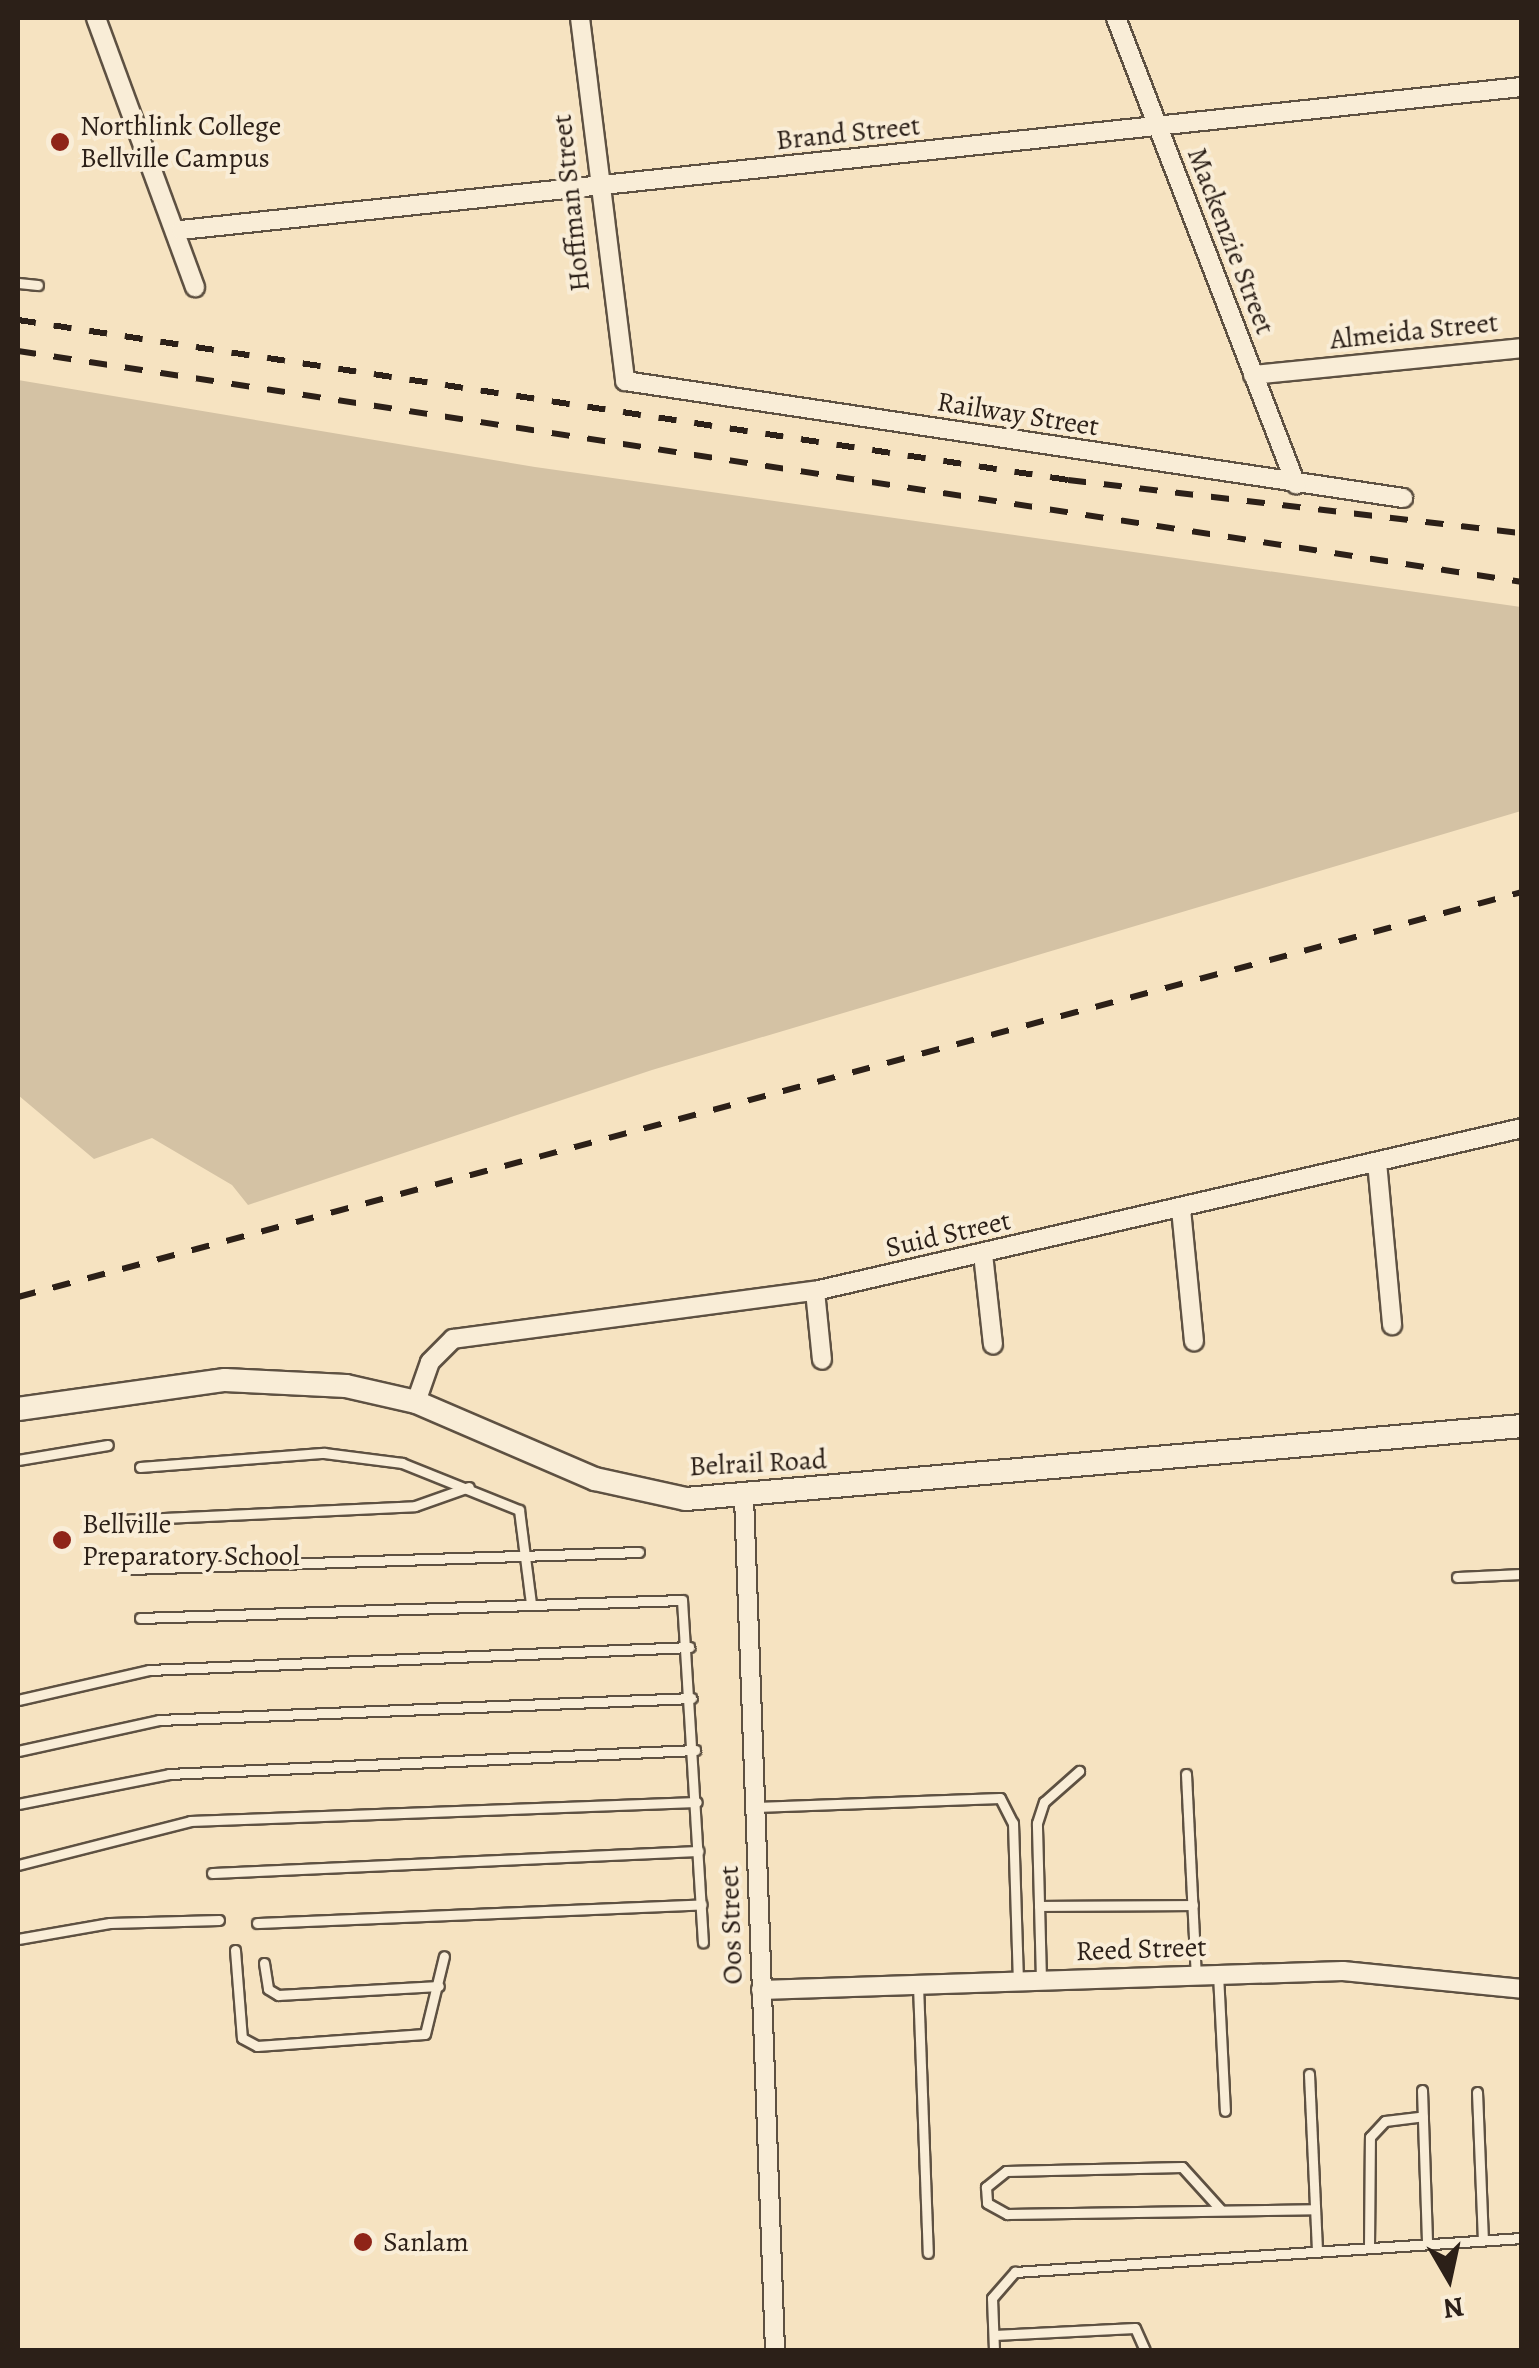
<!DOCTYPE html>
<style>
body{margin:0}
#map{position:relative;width:1539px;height:2368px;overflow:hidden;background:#f6e3c1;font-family:Alegreya,serif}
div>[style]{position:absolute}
.green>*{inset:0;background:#d4c2a4}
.roads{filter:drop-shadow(2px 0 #5e5142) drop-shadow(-2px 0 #5e5142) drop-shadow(0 2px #5e5142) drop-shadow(0 -2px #5e5142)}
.service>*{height:9px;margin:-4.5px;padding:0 4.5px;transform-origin:4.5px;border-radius:4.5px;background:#f9edd7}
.minor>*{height:18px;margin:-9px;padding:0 9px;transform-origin:9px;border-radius:9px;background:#f9edd7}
.tertiary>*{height:22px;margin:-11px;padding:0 11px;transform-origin:11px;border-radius:11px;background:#f9edd7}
.rail>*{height:6px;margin-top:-3px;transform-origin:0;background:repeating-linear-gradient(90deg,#2c2018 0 18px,transparent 0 36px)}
.dots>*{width:28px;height:28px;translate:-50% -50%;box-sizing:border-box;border:5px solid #f9edd7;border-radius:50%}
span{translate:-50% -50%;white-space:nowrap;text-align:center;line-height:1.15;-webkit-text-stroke:8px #f9edd7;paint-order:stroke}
.poi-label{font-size:28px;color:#2c2018}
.left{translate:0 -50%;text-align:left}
.street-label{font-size:28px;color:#2c2018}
.frame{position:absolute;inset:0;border:20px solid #2c2018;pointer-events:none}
.north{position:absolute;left:1399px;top:2228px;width:100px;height:100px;-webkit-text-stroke:8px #f9edd7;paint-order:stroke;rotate:171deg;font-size:28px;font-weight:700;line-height:40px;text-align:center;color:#2c2018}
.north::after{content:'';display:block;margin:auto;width:35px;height:45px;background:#2c2018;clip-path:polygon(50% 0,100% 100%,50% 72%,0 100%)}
</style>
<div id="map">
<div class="green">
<div style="clip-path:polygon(18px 380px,535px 467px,1521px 607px,1521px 811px,652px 1070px,248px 1205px,232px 1185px,152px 1138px,94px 1159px,18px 1095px)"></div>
</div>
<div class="roads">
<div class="service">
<div style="left:18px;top:283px;width:20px;rotate:6deg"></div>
<div style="left:18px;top:1460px;width:91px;rotate:-9.5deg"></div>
<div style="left:140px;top:1467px;width:185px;rotate:-4.4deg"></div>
<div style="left:324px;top:1453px;width:79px;rotate:7.3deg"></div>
<div style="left:402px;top:1463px;width:126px;rotate:21.9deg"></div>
<div style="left:519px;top:1510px;width:95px;rotate:82.7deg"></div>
<div style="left:121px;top:1520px;width:294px;rotate:-2.7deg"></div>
<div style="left:415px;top:1506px;width:57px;rotate:-19.4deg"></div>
<div style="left:130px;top:1569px;width:509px;rotate:-1.91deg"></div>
<div style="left:1457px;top:1577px;width:65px;rotate:-2.6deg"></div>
<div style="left:140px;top:1618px;width:542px;rotate:-1.9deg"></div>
<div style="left:682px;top:1600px;width:343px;rotate:86.5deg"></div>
<div style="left:18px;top:1700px;width:134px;rotate:-12.9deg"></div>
<div style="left:149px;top:1670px;width:541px;rotate:-2.43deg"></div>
<div style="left:18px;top:1751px;width:144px;rotate:-12.4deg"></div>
<div style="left:159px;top:1720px;width:533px;rotate:-2.36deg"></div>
<div style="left:1186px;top:1774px;width:201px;rotate:87.2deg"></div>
<div style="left:18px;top:1804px;width:154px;rotate:-11.2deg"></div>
<div style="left:169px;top:1774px;width:527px;rotate:-2.61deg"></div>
<div style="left:756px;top:1807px;width:244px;rotate:-2.1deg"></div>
<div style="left:1000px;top:1798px;width:28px;rotate:63deg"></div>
<div style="left:1013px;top:1823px;width:158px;rotate:88.2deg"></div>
<div style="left:18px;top:1865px;width:178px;rotate:-14.3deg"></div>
<div style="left:190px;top:1821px;width:507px;rotate:-2.15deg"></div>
<div style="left:212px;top:1873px;width:487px;rotate:-2.6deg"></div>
<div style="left:1039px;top:1906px;width:154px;rotate:-0.4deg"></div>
<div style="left:257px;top:1923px;width:445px;rotate:-2.4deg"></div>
<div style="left:18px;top:1939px;width:93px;rotate:-9.9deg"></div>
<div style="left:110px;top:1923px;width:109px;rotate:-1.6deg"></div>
<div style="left:235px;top:1950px;width:88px;rotate:85.5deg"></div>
<div style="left:242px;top:2038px;width:17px;rotate:28deg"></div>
<div style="left:257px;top:2046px;width:168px;rotate:-4.1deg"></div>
<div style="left:425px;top:2034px;width:80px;rotate:-76.3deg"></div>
<div style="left:264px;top:1963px;width:26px;rotate:81deg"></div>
<div style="left:268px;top:1989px;width:12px;rotate:31deg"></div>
<div style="left:278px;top:1995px;width:161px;rotate:-3.2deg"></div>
<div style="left:1218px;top:1974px;width:137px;rotate:87.1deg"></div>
<div style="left:1041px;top:1980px;width:157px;rotate:-91.5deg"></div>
<div style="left:1037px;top:1823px;width:22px;rotate:-72deg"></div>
<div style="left:1044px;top:1802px;width:47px;rotate:-41.5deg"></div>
<div style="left:918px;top:1985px;width:268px;rotate:87.9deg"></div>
<div style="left:1309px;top:2074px;width:177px;rotate:87.4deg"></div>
<div style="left:1422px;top:2090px;width:153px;rotate:88.1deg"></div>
<div style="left:1477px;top:2092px;width:148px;rotate:87.7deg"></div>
<div style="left:1221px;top:2210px;width:58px;rotate:-132.2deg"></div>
<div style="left:1182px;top:2167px;width:176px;rotate:178.7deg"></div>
<div style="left:1006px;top:2171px;width:26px;rotate:141deg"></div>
<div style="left:986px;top:2187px;width:16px;rotate:86deg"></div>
<div style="left:987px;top:2203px;width:23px;rotate:29deg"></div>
<div style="left:1007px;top:2214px;width:308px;rotate:-0.9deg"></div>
<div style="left:1369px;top:2246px;width:109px;rotate:-89.5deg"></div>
<div style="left:1370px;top:2137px;width:22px;rotate:-47deg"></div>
<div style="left:1385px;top:2121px;width:38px;rotate:-7deg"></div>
<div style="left:994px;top:2335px;width:141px;rotate:-2.8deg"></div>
<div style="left:1135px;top:2328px;width:24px;rotate:66deg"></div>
<div style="left:994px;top:2350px;width:52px;rotate:-92.2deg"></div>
<div style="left:992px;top:2298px;width:35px;rotate:-49deg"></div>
<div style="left:1015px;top:2272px;width:508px;rotate:-3.84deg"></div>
</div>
<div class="minor">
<div style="left:96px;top:18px;width:287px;rotate:69.8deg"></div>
<div style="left:580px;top:18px;width:366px;rotate:82.9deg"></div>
<div style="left:625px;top:381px;width:787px;rotate:8.55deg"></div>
<div style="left:1116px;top:18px;width:500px;rotate:68.9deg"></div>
<div style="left:181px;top:230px;width:1349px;rotate:-6.09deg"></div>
<div style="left:1253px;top:375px;width:270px;rotate:-5.7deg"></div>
<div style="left:1377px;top:1162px;width:164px;rotate:84.7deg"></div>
<div style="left:1181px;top:1209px;width:133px;rotate:84.4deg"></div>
<div style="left:983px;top:1254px;width:91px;rotate:83.7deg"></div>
<div style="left:815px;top:1291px;width:69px;rotate:84.2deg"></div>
<div style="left:416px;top:1402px;width:42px;rotate:-70.7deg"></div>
<div style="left:430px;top:1362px;width:33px;rotate:-45deg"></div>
<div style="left:453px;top:1339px;width:365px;rotate:-7.6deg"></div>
<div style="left:815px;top:1291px;width:726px;rotate:-12.98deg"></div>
<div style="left:744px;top:1497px;width:854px;rotate:87.92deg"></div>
<div style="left:761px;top:1990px;width:582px;rotate:-1.87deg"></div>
<div style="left:1343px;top:1971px;width:180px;rotate:5.7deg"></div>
</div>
<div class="tertiary">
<div style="left:18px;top:1409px;width:209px;rotate:-8deg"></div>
<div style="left:225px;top:1380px;width:121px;rotate:2.8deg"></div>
<div style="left:346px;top:1386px;width:72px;rotate:12.9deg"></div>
<div style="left:416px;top:1402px;width:195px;rotate:23.3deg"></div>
<div style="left:595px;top:1479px;width:93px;rotate:12.4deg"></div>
<div style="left:686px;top:1499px;width:839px;rotate:-4.99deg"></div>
</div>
</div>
<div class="rail">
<div style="left:18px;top:320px;width:1062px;rotate:8.66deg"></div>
<div style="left:1068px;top:480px;width:457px;rotate:6.7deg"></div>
<div style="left:18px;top:351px;width:1522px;rotate:8.73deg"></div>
<div style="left:18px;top:1297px;width:1558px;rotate:-15.07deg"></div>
</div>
<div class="dots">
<div style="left:60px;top:142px;background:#8f2418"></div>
<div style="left:62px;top:1540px;background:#8f2418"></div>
<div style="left:363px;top:2242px;background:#8f2418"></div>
</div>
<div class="poi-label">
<span class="left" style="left:80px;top:142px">Northlink College<br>Bellville Campus</span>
<span class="left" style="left:82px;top:1540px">Bellville<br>Preparatory School</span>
<span class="left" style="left:383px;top:2242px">Sanlam</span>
</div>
<div class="street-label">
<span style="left:848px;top:133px;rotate:-6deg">Brand Street</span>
<span style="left:571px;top:203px;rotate:-96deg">Hoffman Street</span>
<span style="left:1231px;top:241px;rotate:69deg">Mackenzie Street</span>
<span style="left:1414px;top:331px;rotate:-6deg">Almeida Street</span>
<span style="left:1018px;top:414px;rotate:9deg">Railway Street</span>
<span style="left:948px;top:1234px;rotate:-13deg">Suid Street</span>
<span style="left:758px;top:1463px;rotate:-3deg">Belrail Road</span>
<span style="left:731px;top:1925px;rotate:-92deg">Oos Street</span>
<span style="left:1141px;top:1949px;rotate:-2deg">Reed Street</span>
</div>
<div class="frame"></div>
<div class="north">N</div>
</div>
